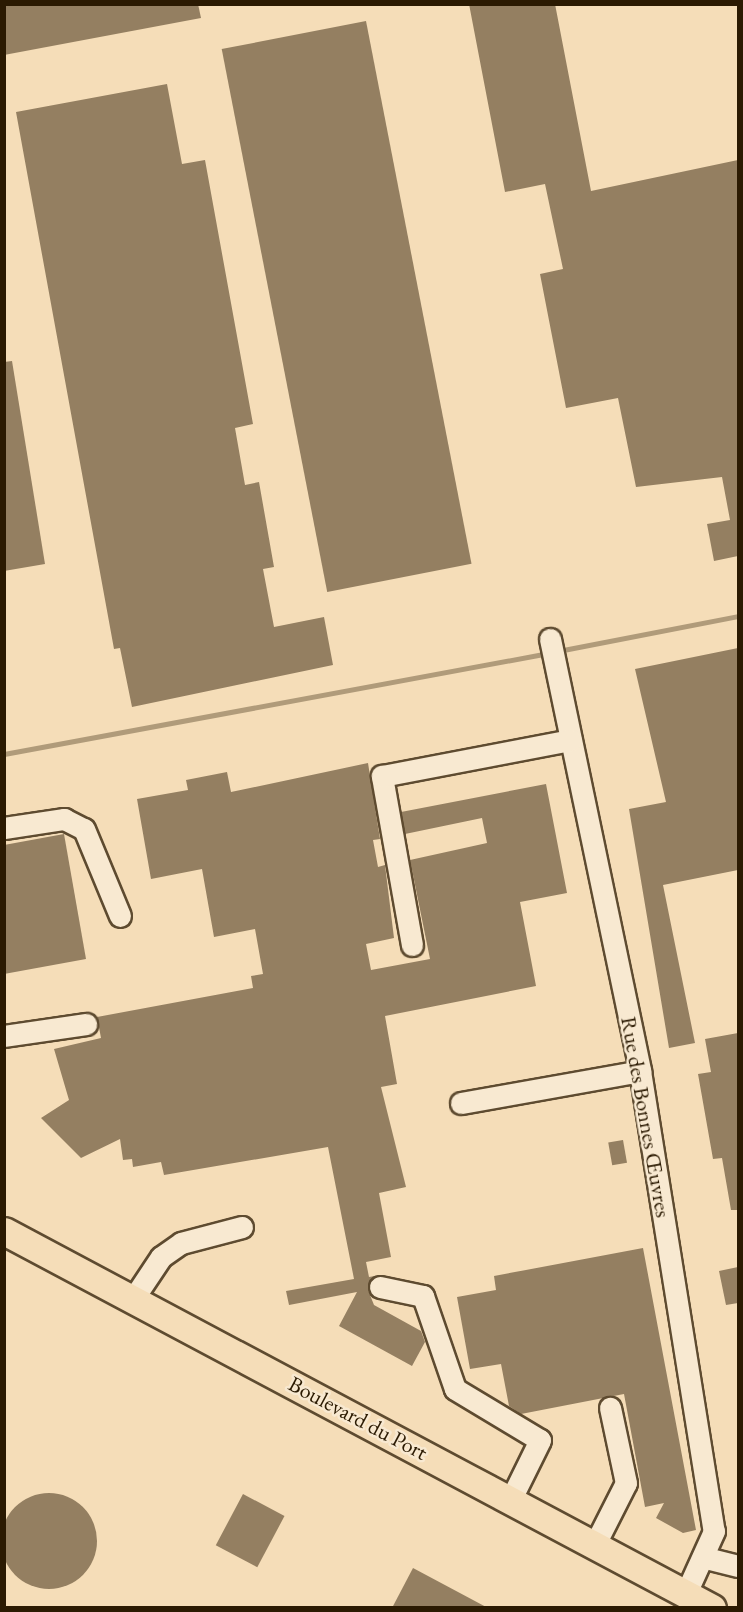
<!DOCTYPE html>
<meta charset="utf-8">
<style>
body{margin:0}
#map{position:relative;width:743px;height:1612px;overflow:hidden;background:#f5ddb8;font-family:"EB Garamond",serif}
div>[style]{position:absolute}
.stream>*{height:5px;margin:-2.5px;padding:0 2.5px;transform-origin:2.5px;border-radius:2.5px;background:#b09b7a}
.building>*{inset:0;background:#947f61;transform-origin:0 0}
.round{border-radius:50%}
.roads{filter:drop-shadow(2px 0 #5e4b30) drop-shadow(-2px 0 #5e4b30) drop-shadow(0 2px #5e4b30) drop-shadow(0 -2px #5e4b30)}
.minor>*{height:21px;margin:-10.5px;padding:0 10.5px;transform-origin:10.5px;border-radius:10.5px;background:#f8e9d1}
.major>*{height:27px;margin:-13.5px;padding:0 13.5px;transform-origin:13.5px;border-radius:13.5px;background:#f5ddb8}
span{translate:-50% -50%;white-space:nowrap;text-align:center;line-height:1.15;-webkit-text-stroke:5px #f8e9d1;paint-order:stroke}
.street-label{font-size:22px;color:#2b1a02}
.frame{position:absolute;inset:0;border:6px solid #2b1a02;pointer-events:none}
</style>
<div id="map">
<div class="stream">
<div style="left:558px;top:651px;width:183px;rotate:-11deg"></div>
<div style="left:4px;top:754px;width:554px;rotate:-10.5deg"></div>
</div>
<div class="building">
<div style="clip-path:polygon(4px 4px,198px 4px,201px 18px,4px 55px)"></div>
<div style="clip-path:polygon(469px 4px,555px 4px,591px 191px,738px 160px,738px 556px,714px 561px,707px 524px,730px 520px,722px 477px,636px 487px,618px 398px,566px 408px,540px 274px,563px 269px,545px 184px,505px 192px)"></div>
<div style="left:366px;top:21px;width:553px;height:147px;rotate:79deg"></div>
<div style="clip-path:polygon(167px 84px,182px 164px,205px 160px,253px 424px,235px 428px,245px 485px,259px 482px,274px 567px,263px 569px,274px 627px,324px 617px,333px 665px,132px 707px,120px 648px,114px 649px,16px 112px)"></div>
<div style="clip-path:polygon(12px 361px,45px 564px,4px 571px,4px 362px)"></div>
<div style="clip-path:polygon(738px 648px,738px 870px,663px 885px,695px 1043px,669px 1048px,629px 809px,666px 802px,635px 669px)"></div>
<div style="clip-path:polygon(368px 763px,380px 839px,373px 840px,378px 867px,385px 865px,394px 938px,366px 944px,371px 970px,430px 959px,410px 860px,487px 843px,482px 818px,405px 834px,401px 812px,546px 784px,567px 893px,520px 902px,536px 986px,385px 1016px,397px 1084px,381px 1087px,406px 1187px,379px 1193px,391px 1257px,366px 1262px,369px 1277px,375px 1276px,368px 1290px,374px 1305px,421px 1331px,425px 1342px,412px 1366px,339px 1326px,357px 1292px,289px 1305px,286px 1291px,354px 1279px,328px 1147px,164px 1175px,161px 1162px,133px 1167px,132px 1159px,123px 1160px,120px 1139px,81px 1158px,41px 1118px,69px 1100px,54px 1049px,101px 1038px,97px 1017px,253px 988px,251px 976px,263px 974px,255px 929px,214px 937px,202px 869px,151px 879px,137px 799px,188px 790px,186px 780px,227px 772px,231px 792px)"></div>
<div style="clip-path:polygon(64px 834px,86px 959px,4px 974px,4px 845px)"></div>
<div style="clip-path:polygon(738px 1033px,738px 1210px,731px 1210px,722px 1158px,713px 1159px,698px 1074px,711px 1072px,705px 1039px)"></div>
<div style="left:623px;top:1140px;width:23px;height:15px;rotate:80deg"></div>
<div style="clip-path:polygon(643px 1248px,696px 1530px,683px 1533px,656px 1518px,664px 1503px,645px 1507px,624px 1394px,521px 1414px,509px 1406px,501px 1364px,470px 1369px,457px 1297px,496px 1290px,494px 1276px)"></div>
<div style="clip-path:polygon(738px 1267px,738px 1303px,726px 1305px,719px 1271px)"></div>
<div class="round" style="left:1px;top:1493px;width:96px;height:96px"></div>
<div style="left:243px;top:1494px;width:47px;height:58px;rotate:28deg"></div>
<div style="clip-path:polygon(413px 1568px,488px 1608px,392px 1608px)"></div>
</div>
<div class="roads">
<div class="minor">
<div style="left:550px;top:639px;width:441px;rotate:78.2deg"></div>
<div style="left:640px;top:1071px;width:466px;rotate:80.9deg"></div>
<div style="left:714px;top:1531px;width:68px;rotate:114.3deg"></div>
<div style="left:4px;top:828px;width:61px;rotate:-8.5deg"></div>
<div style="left:64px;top:819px;width:22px;rotate:27deg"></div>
<div style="left:84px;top:829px;width:94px;rotate:67.5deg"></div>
<div style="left:412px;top:945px;width:172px;rotate:-100.1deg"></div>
<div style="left:382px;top:776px;width:192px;rotate:-10.8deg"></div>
<div style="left:4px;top:1036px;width:83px;rotate:-8.3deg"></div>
<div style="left:461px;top:1103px;width:182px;rotate:-10.1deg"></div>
<div style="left:380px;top:1287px;width:44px;rotate:11.8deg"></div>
<div style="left:423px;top:1296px;width:98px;rotate:71deg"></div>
<div style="left:455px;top:1389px;width:99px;rotate:31deg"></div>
<div style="left:540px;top:1440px;width:66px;rotate:116.2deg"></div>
<div style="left:133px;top:1299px;width:50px;rotate:-56.3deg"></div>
<div style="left:161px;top:1257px;width:24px;rotate:-35deg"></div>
<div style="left:181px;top:1243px;width:63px;rotate:-14.7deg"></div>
<div style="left:595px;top:1544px;width:68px;rotate:-63.1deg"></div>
<div style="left:626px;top:1483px;width:77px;rotate:-102deg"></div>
<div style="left:706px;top:1558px;width:33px;rotate:14deg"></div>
</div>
<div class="major">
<div style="left:4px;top:1231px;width:802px;rotate:28.03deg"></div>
</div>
</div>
<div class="street-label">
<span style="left:646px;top:1117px;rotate:80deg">Rue des Bonnes Œuvres</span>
<span style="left:358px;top:1418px;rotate:28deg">Boulevard du Port</span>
</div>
<div class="frame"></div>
</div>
